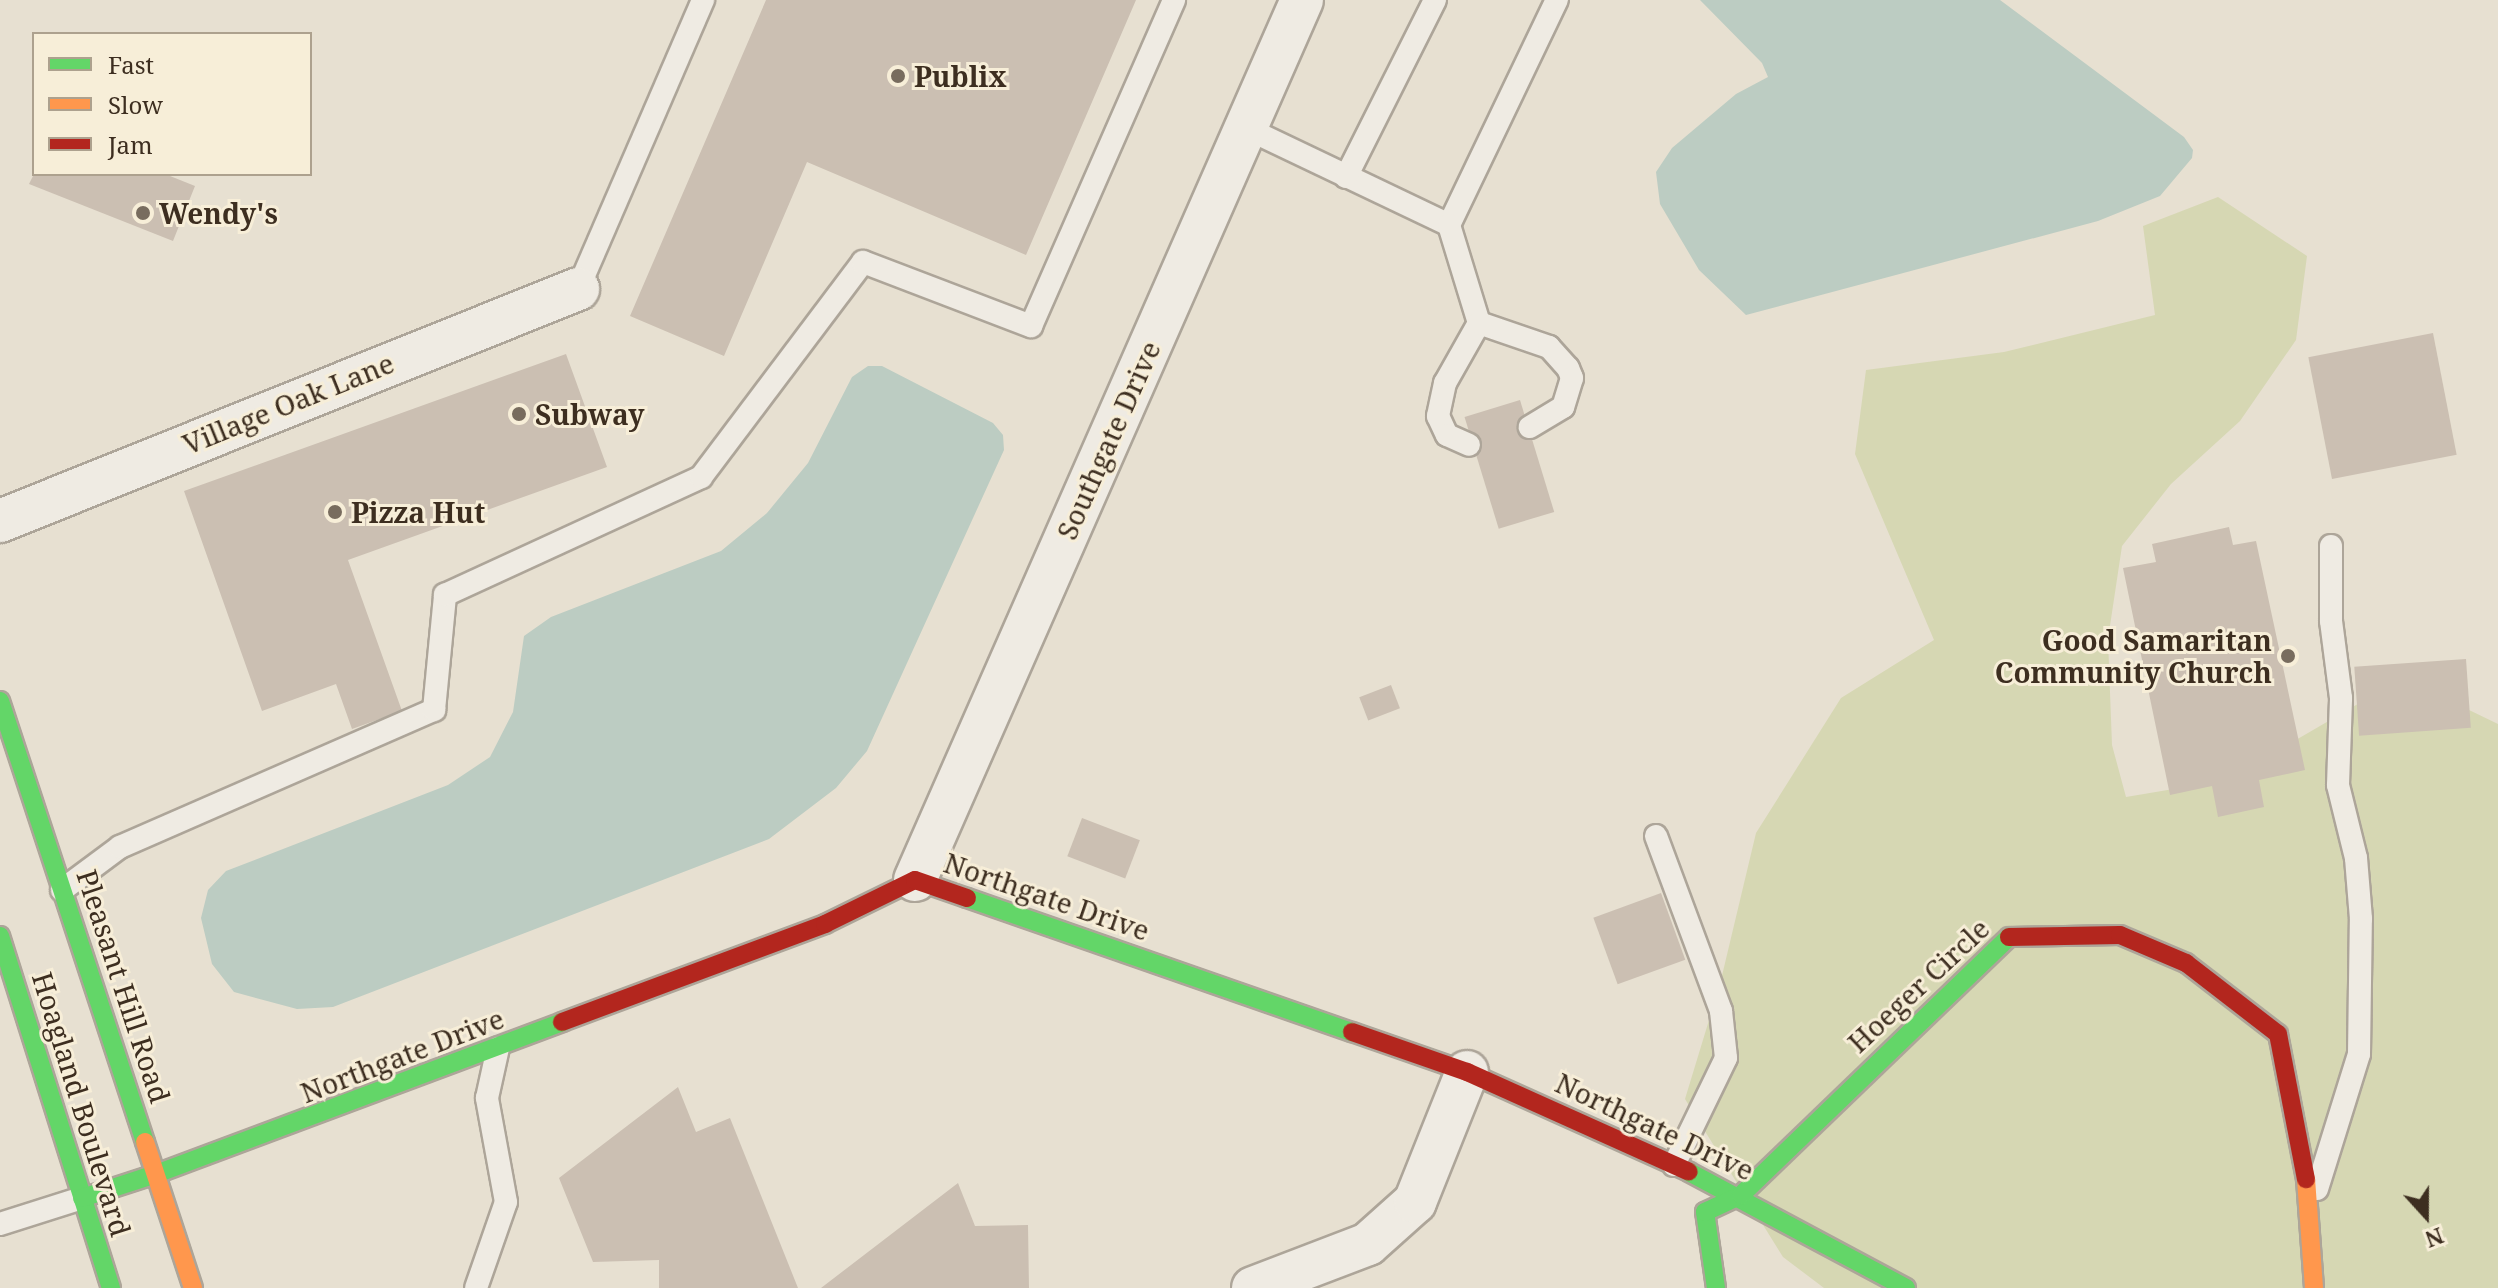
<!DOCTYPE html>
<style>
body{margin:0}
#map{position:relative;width:2498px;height:1288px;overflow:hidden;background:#e7e0d1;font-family:"Noto Serif",serif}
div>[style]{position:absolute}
.green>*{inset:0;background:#d6d7b3}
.water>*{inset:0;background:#bcccc2}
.building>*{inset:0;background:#cbbfb2;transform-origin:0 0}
.roads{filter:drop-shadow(2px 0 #ada599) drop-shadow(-2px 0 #ada599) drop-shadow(0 2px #ada599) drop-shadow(0 -2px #ada599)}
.lane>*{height:22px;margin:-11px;padding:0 11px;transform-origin:11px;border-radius:11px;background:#efebe3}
.street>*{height:42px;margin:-21px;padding:0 21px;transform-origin:21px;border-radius:21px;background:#efebe3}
.fast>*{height:18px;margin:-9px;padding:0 9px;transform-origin:9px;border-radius:9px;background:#63d668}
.slow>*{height:18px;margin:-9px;padding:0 9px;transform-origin:9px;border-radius:9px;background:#ff974d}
.jam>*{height:18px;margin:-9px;padding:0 9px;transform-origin:9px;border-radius:9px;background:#b3261e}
.dots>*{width:22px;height:22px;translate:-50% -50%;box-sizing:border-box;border:4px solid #f7eed8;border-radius:50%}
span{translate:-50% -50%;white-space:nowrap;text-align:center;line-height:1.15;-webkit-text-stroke:6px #f7eed8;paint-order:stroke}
.poi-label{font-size:28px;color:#3d2e20;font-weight:700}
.left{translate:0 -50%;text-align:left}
.right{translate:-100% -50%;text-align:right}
.street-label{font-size:28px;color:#3d2e20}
.legend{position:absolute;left:32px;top:32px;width:280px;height:144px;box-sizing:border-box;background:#f7eed8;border:2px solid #ada18e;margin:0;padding:10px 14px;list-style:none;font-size:24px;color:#3d2e20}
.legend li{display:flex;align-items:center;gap:16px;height:40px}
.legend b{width:40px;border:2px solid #ada18e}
.north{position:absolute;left:2386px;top:1176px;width:80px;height:80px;-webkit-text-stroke:6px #f7eed8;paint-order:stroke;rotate:159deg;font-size:22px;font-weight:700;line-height:32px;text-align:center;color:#3d2e20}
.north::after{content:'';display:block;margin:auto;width:28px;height:36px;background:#3d2e20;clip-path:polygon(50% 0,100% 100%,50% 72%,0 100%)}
</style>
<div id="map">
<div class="green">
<div style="clip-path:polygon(2218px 197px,2307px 256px,2296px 340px,2240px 421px,2171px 484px,2122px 546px,2108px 639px,2112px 745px,2126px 797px,2227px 780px,2375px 694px,2467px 709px,2498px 724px,2498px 1288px,1824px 1288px,1783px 1257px,1685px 1099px,1720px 984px,1756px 833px,1841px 698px,1934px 640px,1855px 454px,1866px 370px,2004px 352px,2155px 315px,2143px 226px)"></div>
</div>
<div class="water">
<div style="clip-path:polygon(1700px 0,2000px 0,2184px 137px,2193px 150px,2192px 158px,2160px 196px,2098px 221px,1746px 315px,1699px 270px,1660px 204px,1656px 172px,1672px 148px,1736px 94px,1768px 77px,1762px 63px)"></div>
<div style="clip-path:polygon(868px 366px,882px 366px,993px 423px,1003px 435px,1004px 450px,867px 751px,836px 788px,769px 839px,333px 1007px,297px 1009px,234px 992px,212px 964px,201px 918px,208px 890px,226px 871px,448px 785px,490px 757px,513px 712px,524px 636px,551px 617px,721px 551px,767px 513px,808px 463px,852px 377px)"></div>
</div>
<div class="building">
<div style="clip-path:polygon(766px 0,1136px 0,1026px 255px,807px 162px,724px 356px,630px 316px)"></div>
<div style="clip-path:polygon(34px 174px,165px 174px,195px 186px,173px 241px,29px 184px)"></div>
<div style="left:2433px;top:333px;width:124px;height:127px;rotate:79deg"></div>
<div style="clip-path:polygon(566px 354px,607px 467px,348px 560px,402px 711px,352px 729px,336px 684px,262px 711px,184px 491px)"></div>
<div style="left:1520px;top:400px;width:117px;height:58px;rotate:73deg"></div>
<div style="clip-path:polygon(2229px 527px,2233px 545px,2256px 541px,2305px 770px,2259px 780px,2264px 807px,2218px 817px,2212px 786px,2170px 795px,2123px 568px,2156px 562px,2152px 544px)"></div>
<div style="left:2466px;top:659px;width:69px;height:112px;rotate:86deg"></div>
<div style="left:1391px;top:685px;width:25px;height:34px;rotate:69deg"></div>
<div style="left:1082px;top:818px;width:62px;height:41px;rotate:21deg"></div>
<div style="left:1661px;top:893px;width:71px;height:72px;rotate:70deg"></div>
<div style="clip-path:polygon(678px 1087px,696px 1132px,730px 1118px,798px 1288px,659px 1288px,659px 1260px,593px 1262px,559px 1178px)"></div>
<div style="clip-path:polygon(958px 1183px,975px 1226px,1028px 1225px,1029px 1288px,821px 1288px)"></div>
</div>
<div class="roads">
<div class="lane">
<div style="left:1246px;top:128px;width:225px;rotate:25.5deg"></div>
<div style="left:1449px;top:225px;width:250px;rotate:-64.4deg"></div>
<div style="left:1346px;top:177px;width:198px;rotate:-63.3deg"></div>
<div style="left:1449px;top:225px;width:102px;rotate:73deg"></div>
<div style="left:1479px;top:323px;width:69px;rotate:119.5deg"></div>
<div style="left:1445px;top:383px;width:34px;rotate:102deg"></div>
<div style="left:1438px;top:416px;width:21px;rotate:65deg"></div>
<div style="left:1447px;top:435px;width:24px;rotate:24deg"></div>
<div style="left:578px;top:289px;width:315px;rotate:-66.6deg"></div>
<div style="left:1479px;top:323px;width:74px;rotate:18.9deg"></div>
<div style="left:1549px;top:347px;width:28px;rotate:48deg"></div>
<div style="left:1568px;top:368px;width:11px;rotate:68deg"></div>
<div style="left:1572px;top:378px;width:30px;rotate:107deg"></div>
<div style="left:1563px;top:407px;width:39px;rotate:149deg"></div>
<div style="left:1656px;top:836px;width:187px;rotate:69.6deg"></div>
<div style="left:1721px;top:1011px;width:47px;rotate:83.9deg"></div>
<div style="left:1726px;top:1058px;width:119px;rotate:115.9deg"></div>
<div style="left:62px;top:890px;width:72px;rotate:-36.6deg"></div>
<div style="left:120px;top:847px;width:343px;rotate:-23.6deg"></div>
<div style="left:434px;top:710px;width:116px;rotate:-84.5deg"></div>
<div style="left:445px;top:595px;width:282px;rotate:-24.7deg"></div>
<div style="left:701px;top:477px;width:269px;rotate:-53deg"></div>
<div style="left:863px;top:262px;width:180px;rotate:20.9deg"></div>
<div style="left:1031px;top:326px;width:356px;rotate:-66.3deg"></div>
<div style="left:2317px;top:1189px;width:141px;rotate:-72.7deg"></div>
<div style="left:2359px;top:1054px;width:135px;rotate:-89.2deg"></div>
<div style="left:2361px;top:919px;width:61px;rotate:-94.7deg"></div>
<div style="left:2356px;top:858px;width:75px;rotate:-103.9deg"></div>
<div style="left:2338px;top:785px;width:87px;rotate:-88deg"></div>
<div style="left:2341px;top:698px;width:78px;rotate:-97.4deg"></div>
<div style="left:2331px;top:621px;width:75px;rotate:-90deg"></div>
<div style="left:0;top:1224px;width:86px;rotate:-17.6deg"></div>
<div style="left:476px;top:1288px;width:91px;rotate:-70.8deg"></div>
<div style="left:506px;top:1202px;width:106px;rotate:-100.4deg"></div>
<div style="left:487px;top:1098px;width:51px;rotate:-77.6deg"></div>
</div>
<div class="street">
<div style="left:0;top:521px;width:623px;rotate:-21.87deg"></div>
<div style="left:915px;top:880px;width:961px;rotate:-66.26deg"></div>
<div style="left:1253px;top:1288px;width:123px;rotate:-20.9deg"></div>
<div style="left:1368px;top:1244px;width:63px;rotate:-41.8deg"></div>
<div style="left:1415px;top:1202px;width:140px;rotate:-68.2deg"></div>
</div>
<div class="fast">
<div style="left:0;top:701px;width:464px;rotate:71.8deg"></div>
<div style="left:967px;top:898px;width:408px;rotate:19.2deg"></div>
<div style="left:0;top:936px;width:369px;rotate:72.5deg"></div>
<div style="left:1689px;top:1172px;width:246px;rotate:28.1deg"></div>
<div style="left:156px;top:1174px;width:434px;rotate:-20.5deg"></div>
<div style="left:82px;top:1198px;width:78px;rotate:-18deg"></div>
<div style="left:1716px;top:1288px;width:77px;rotate:-98.2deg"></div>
<div style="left:1705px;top:1212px;width:40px;rotate:-25deg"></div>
<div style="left:1741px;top:1195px;width:372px;rotate:-43.9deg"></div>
</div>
<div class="slow">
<div style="left:145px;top:1142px;width:154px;rotate:71.8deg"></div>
<div style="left:2306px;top:1179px;width:109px;rotate:85.8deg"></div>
</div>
<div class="jam">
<div style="left:2009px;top:937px;width:111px;rotate:-1deg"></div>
<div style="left:2120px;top:935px;width:72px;rotate:23deg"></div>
<div style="left:2186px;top:963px;width:116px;rotate:37.7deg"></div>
<div style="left:2278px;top:1034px;width:148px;rotate:79.1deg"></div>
<div style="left:562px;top:1022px;width:281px;rotate:-20.4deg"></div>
<div style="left:825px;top:924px;width:100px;rotate:-26.1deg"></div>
<div style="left:915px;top:880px;width:55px;rotate:19.1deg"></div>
<div style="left:1352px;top:1032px;width:122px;rotate:19.2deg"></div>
<div style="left:1467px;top:1072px;width:243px;rotate:24.2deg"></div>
</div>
</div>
<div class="dots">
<div style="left:898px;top:76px;background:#786c5e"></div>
<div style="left:143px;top:213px;background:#786c5e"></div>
<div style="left:519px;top:414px;background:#786c5e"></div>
<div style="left:335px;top:512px;background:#786c5e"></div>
<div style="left:2288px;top:656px;background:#786c5e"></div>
</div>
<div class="poi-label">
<span class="left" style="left:914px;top:76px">Publix</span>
<span class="left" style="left:159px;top:213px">Wendy's</span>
<span class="left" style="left:535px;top:414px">Subway</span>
<span class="left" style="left:351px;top:512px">Pizza Hut</span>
<span class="right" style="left:2272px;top:656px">Good Samaritan<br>Community Church</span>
</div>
<div class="street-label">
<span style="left:288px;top:403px;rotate:-22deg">Village Oak Lane</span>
<span style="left:1108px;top:440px;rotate:-66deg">Southgate Drive</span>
<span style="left:1047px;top:896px;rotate:19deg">Northgate Drive</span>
<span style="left:1918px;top:985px;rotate:-43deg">Hoeger Circle</span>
<span style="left:124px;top:986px;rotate:72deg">Pleasant Hill Road</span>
<span style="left:402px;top:1055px;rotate:-21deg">Northgate Drive</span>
<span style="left:82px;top:1104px;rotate:73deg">Hoagland Boulevard</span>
<span style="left:1655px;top:1126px;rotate:25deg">Northgate Drive</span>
</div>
<ul class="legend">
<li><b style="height:10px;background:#63d668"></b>Fast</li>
<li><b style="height:10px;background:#ff974d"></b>Slow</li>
<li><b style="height:10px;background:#b3261e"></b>Jam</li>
</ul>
<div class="north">N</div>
</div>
